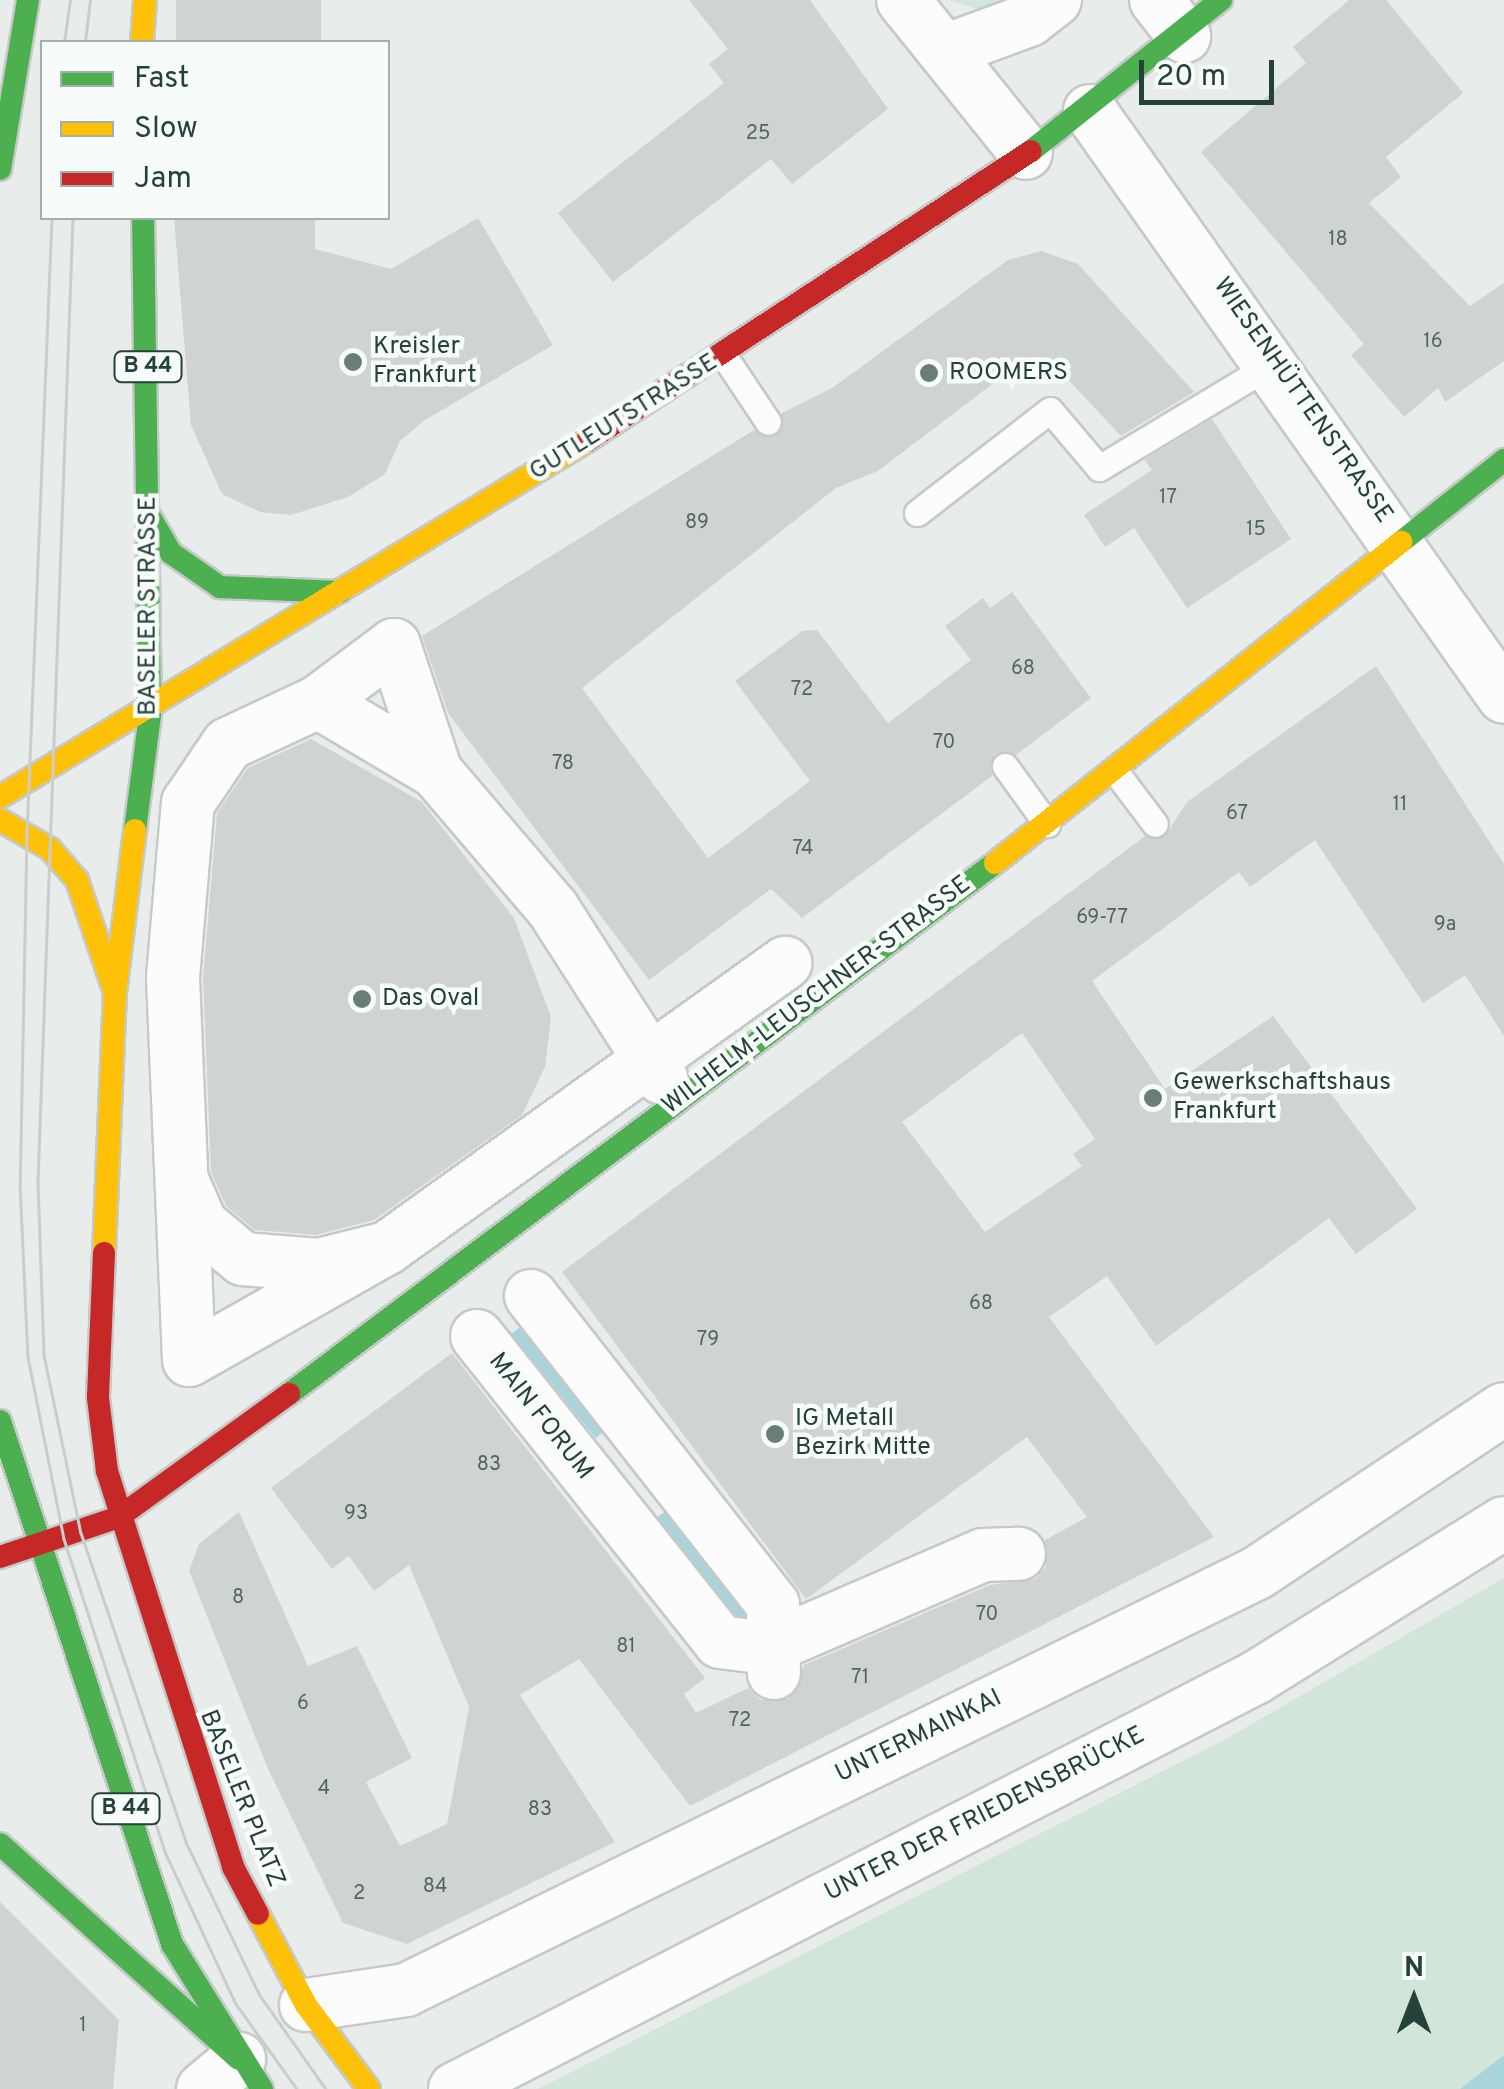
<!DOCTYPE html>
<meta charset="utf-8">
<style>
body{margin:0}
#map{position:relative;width:1504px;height:2089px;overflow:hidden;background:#e8edeb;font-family:Overpass,sans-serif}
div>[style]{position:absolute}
.green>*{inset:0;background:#d1e6d8}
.water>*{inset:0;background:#a9d4db;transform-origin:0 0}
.building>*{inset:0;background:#cfd4d2;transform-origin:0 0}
.roads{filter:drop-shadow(2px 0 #c5cac8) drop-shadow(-2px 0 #c5cac8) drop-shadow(0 2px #c5cac8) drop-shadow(0 -2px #c5cac8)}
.lane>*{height:25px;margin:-12.5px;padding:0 12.5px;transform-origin:12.5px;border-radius:12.5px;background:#fcfcfc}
.street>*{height:52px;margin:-26px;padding:0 26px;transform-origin:26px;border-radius:26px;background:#fcfcfc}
.fast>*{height:22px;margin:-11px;padding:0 11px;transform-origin:11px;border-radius:11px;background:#4caf50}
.slow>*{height:22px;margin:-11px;padding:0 11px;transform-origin:11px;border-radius:11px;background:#ffc107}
.jam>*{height:22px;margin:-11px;padding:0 11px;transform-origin:11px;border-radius:11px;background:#c62828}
.tram>*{height:2.5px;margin:-1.25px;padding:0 1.25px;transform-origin:1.25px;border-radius:1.25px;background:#c9cdcc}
.dots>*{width:28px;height:28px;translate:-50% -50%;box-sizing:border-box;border:5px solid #f7fbf9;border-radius:50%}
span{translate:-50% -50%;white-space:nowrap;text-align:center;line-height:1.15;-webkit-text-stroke:9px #f7fbf9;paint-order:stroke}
.number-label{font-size:20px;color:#506761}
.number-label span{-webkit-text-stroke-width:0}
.shield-label span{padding:2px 8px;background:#f7fbf9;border:2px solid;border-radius:8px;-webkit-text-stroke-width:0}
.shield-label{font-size:22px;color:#24423a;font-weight:700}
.poi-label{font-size:25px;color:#24423a}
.left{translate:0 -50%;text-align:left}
.street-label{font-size:25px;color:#24423a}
.legend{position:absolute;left:40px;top:40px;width:350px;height:180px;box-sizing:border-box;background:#f7fbf9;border:2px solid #a3b1ad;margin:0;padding:12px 18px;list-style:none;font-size:30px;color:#24423a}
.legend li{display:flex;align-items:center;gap:20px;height:50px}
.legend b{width:50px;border:2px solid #a3b1ad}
.north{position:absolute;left:1364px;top:1949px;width:100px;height:100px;-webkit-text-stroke:8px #f7fbf9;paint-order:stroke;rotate:0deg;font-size:28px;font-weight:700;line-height:40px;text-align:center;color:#24423a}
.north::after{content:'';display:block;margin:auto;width:35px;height:45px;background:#24423a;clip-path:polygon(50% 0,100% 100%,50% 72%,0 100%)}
.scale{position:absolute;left:1139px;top:60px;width:135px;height:45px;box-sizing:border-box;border:5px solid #24423a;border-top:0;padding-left:12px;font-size:30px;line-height:35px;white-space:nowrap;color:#24423a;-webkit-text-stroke:8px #f7fbf9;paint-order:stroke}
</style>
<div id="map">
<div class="green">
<div style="clip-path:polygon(949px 0,1024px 0,990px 13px)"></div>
<div style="clip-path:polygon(1504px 1578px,1504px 2055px,1460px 2089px,538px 2089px,1224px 1740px)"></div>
</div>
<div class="water">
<div style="left:526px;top:1322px;width:134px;height:19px;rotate:51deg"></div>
<div style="left:668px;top:1509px;width:134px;height:19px;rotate:51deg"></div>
<div style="clip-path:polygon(1504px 2055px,1504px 2089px,1460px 2089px)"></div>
</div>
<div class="building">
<div style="left:176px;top:0;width:145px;height:42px"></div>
<div style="clip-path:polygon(689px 0,810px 0,888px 109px,792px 184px,771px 159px,613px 282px,558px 213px,724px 83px,709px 64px,728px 49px)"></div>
<div style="clip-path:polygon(1349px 0,1386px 0,1463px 93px,1386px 157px,1401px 177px,1369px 203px,1470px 306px,1504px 283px,1504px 361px,1445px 402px,1438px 388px,1404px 417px,1351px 355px,1364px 344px,1201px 152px,1306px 63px,1293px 47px)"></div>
<div style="clip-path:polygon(174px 218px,315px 218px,315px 249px,391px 269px,478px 218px,553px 345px,425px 420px,400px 441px,385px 474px,348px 497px,291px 515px,260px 512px,222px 494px,191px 425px)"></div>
<div style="clip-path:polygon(1041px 251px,1078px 264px,1194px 392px,1121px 436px,1058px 369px,1020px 363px,878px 471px,836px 488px,582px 688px,708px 858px,810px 781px,735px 681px,802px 631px,817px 630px,888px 723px,971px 660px,945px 626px,983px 598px,990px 608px,1012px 592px,1091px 698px,1016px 755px,995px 754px,992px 776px,802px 918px,771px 889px,649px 980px,448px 713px,422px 636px,754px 430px,776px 436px,782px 413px,832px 388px,1008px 260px)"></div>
<div style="clip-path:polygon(1212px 419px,1291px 539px,1187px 608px,1134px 528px,1105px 547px,1084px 515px,1152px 470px,1144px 460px)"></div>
<div style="clip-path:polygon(evenodd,1376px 666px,1504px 864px,1504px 1036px,1465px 975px,1423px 1003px,1315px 840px,1250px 887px,1239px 872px,1092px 981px,1165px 1089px,1273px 1016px,1417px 1209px,1356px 1254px,1329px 1218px,1156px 1346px,1107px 1276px,1049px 1317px,1214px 1537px,690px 1806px,579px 1659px,520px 1695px,615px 1842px,407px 1944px,343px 1923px,268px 1769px,189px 1571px,199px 1544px,239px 1512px,308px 1666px,357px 1646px,412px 1758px,366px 1782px,400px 1846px,447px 1824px,469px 1707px,409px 1565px,374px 1591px,349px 1556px,332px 1569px,271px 1488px,452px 1353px,705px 1678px,684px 1694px,696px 1713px,748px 1688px,760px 1700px,788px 1699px,804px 1665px,990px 1585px,1035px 1579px,1046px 1567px,1045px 1540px,1087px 1517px,1027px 1437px,806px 1599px,562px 1272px,1145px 836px,1164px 837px,1187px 802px,1376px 666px,1022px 1033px,1095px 1139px,1073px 1154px,1082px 1166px,985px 1232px,902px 1122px,1022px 1033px)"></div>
<div style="clip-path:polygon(311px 739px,422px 802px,514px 918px,551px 1017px,545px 1067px,522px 1115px,374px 1220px,316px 1235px,255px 1230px,226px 1206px,211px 1172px,203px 978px,217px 813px,248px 768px)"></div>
<div style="clip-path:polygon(0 1902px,119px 2020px,113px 2089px,0 2089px)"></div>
</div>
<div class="roads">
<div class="lane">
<div style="left:724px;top:356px;width:79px;rotate:56.3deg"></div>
<div style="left:917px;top:513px;width:168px;rotate:-37.8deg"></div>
<div style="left:1050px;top:410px;width:76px;rotate:49.8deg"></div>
<div style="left:1099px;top:468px;width:204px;rotate:-31deg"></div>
<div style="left:1005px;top:766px;width:72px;rotate:54.1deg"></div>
<div style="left:1115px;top:771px;width:66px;rotate:53deg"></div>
</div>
<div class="street">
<div style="left:903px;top:0;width:196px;rotate:51.2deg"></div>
<div style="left:1156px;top:0;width:46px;rotate:52.1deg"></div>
<div style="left:945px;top:51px;width:90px;rotate:-20.3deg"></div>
<div style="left:1029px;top:20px;width:33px;rotate:-38deg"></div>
<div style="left:1090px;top:111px;width:717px;rotate:54.76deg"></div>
<div style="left:318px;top:702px;width:95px;rotate:-36.9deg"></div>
<div style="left:394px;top:645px;width:134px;rotate:71.7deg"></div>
<div style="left:182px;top:1180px;width:48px;rotate:66.6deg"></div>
<div style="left:201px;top:1224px;width:55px;rotate:39.8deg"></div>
<div style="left:243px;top:1259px;width:76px;rotate:4.5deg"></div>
<div style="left:319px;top:1265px;width:70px;rotate:-14deg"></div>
<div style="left:387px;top:1248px;width:490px;rotate:-35.6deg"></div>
<div style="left:387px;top:1248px;width:227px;rotate:150.5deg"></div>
<div style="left:189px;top:1360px;width:383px;rotate:-92.4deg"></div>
<div style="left:173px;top:977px;width:175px;rotate:-85.1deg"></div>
<div style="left:188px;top:803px;width:71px;rotate:-55.9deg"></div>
<div style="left:228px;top:744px;width:99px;rotate:-25deg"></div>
<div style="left:318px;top:702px;width:137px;rotate:30.7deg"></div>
<div style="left:436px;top:772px;width:180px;rotate:49.5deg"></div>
<div style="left:553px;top:909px;width:200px;rotate:57.3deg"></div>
<div style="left:531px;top:1296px;width:392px;rotate:51.9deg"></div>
<div style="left:773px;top:1605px;width:68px;rotate:89.2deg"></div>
<div style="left:477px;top:1336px;width:391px;rotate:51.5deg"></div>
<div style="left:720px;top:1642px;width:48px;rotate:7.1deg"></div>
<div style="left:768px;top:1648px;width:234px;rotate:-23.4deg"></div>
<div style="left:983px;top:1555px;width:36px;rotate:-2deg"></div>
<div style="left:306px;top:2005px;width:101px;rotate:-8.5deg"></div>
<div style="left:406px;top:1990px;width:948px;rotate:-26.11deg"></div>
<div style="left:1257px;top:1573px;width:296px;rotate:-33.6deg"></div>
<div style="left:203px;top:2089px;width:47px;rotate:-39.8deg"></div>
<div style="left:455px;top:2089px;width:899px;rotate:-27.19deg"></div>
<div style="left:1255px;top:1678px;width:293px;rotate:-31.9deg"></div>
</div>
<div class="fast">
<div style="left:1031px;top:151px;width:243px;rotate:-38.5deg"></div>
<div style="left:0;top:169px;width:171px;rotate:-80.6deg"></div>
<div style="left:150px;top:517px;width:42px;rotate:59.7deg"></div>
<div style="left:171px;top:553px;width:60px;rotate:34.8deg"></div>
<div style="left:220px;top:587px;width:120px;rotate:2.4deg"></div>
<div style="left:1401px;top:542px;width:132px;rotate:-38.5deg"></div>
<div style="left:135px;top:830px;width:117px;rotate:-82.6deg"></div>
<div style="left:150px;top:714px;width:496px;rotate:-90.8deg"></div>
<div style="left:289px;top:1394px;width:883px;rotate:-36.95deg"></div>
<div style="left:0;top:1421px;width:551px;rotate:71.8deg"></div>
<div style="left:172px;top:1944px;width:171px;rotate:58.2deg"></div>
<div style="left:0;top:1844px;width:321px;rotate:42deg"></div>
</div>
<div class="slow">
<div style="left:142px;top:42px;width:42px;rotate:-85.9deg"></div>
<div style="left:0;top:797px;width:687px;rotate:-31.24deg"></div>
<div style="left:0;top:820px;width:58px;rotate:30.1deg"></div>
<div style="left:50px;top:849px;width:41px;rotate:48.9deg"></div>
<div style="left:77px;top:880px;width:119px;rotate:71.4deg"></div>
<div style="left:995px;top:863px;width:518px;rotate:-38.33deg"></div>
<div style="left:104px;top:1253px;width:260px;rotate:-87.6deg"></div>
<div style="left:115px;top:993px;width:164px;rotate:-83deg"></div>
<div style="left:258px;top:1914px;width:103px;rotate:62.2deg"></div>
<div style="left:306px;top:2005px;width:105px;rotate:53.1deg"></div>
</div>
<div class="jam">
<div style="left:587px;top:441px;width:530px;rotate:-33.15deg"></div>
<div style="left:104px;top:1253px;width:145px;rotate:92.4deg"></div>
<div style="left:98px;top:1398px;width:74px;rotate:83deg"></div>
<div style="left:107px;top:1471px;width:416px;rotate:72.3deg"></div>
<div style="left:233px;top:1867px;width:53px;rotate:62deg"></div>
<div style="left:0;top:1557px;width:126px;rotate:-18.6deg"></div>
<div style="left:119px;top:1517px;width:210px;rotate:-35.9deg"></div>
</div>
</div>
<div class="tram">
<div style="left:64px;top:42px;width:42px;rotate:-81.9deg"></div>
<div style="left:85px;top:42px;width:42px;rotate:-83.2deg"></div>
<div style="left:52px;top:218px;width:617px;rotate:92.32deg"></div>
<div style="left:27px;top:834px;width:349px;rotate:91.1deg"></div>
<div style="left:20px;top:1183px;width:174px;rotate:87.4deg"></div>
<div style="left:28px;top:1357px;width:186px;rotate:78.8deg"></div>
<div style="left:64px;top:1539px;width:331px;rotate:72.1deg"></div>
<div style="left:166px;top:1854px;width:166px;rotate:65deg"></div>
<div style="left:236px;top:2004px;width:105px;rotate:54.3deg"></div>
<div style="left:73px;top:218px;width:965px;rotate:92.08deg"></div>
<div style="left:38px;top:1182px;width:173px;rotate:88deg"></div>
<div style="left:44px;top:1355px;width:182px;rotate:78.3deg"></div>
<div style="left:81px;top:1533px;width:326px;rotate:71.2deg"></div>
<div style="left:186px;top:1842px;width:169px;rotate:64.3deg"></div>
<div style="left:259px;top:1994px;width:116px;rotate:54.8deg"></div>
</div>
<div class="dots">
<div style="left:353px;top:362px;background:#697e78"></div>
<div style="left:929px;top:373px;background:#697e78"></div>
<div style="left:362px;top:999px;background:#697e78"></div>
<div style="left:1153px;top:1098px;background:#697e78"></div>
<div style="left:775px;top:1434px;background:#697e78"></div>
</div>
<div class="number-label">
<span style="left:758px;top:134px">25</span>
<span style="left:1338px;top:240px">18</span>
<span style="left:1433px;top:342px">16</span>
<span style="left:1168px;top:498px">17</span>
<span style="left:697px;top:523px">89</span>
<span style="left:1256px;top:530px">15</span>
<span style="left:1023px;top:669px">68</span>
<span style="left:802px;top:690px">72</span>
<span style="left:944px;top:743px">70</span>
<span style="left:563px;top:764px">78</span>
<span style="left:1400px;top:805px">11</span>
<span style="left:1237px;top:814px">67</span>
<span style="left:803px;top:849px">74</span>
<span style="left:1102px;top:918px">69-77</span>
<span style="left:1445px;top:925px">9a</span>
<span style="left:981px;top:1304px">68</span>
<span style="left:708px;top:1340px">79</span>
<span style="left:489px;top:1465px">83</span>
<span style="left:356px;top:1514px">93</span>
<span style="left:238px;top:1598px">8</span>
<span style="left:987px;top:1615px">70</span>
<span style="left:626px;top:1647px">81</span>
<span style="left:860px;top:1678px">71</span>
<span style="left:303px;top:1704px">6</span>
<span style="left:740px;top:1721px">72</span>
<span style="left:324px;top:1789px">4</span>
<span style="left:540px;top:1810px">83</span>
<span style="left:435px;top:1887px">84</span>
<span style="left:359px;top:1894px">2</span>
<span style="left:83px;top:2026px">1</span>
</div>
<div class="shield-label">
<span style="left:148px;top:367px">B 44</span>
<span style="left:126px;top:1809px">B 44</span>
</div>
<div class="poi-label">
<span class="left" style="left:373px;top:362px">Kreisler<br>Frankfurt</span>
<span class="left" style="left:949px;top:373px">ROOMERS</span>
<span class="left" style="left:382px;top:999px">Das Oval</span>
<span class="left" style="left:1173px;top:1098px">Gewerkschaftshaus<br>Frankfurt</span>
<span class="left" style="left:795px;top:1434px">IG Metall<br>Bezirk Mitte</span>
</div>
<div class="street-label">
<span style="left:1302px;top:401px;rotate:55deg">WIESENHÜTTENSTRASSE</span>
<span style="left:624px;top:418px;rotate:-32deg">GUTLEUTSTRASSE</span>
<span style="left:149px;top:606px;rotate:-90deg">BASELER STRASSE</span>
<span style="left:817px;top:996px;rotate:-37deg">WILHELM-LEUSCHNER-STRASSE</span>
<span style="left:540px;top:1417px;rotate:52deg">MAIN FORUM</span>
<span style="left:919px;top:1737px;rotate:-26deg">UNTERMAINKAI</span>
<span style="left:241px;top:1799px;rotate:68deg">BASELER PLATZ</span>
<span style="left:985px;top:1815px;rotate:-27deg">UNTER DER FRIEDENSBRÜCKE</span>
</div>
<ul class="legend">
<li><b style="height:12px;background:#4caf50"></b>Fast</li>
<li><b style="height:12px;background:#ffc107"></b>Slow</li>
<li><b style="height:12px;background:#c62828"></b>Jam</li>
</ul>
<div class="north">N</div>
<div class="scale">20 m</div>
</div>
